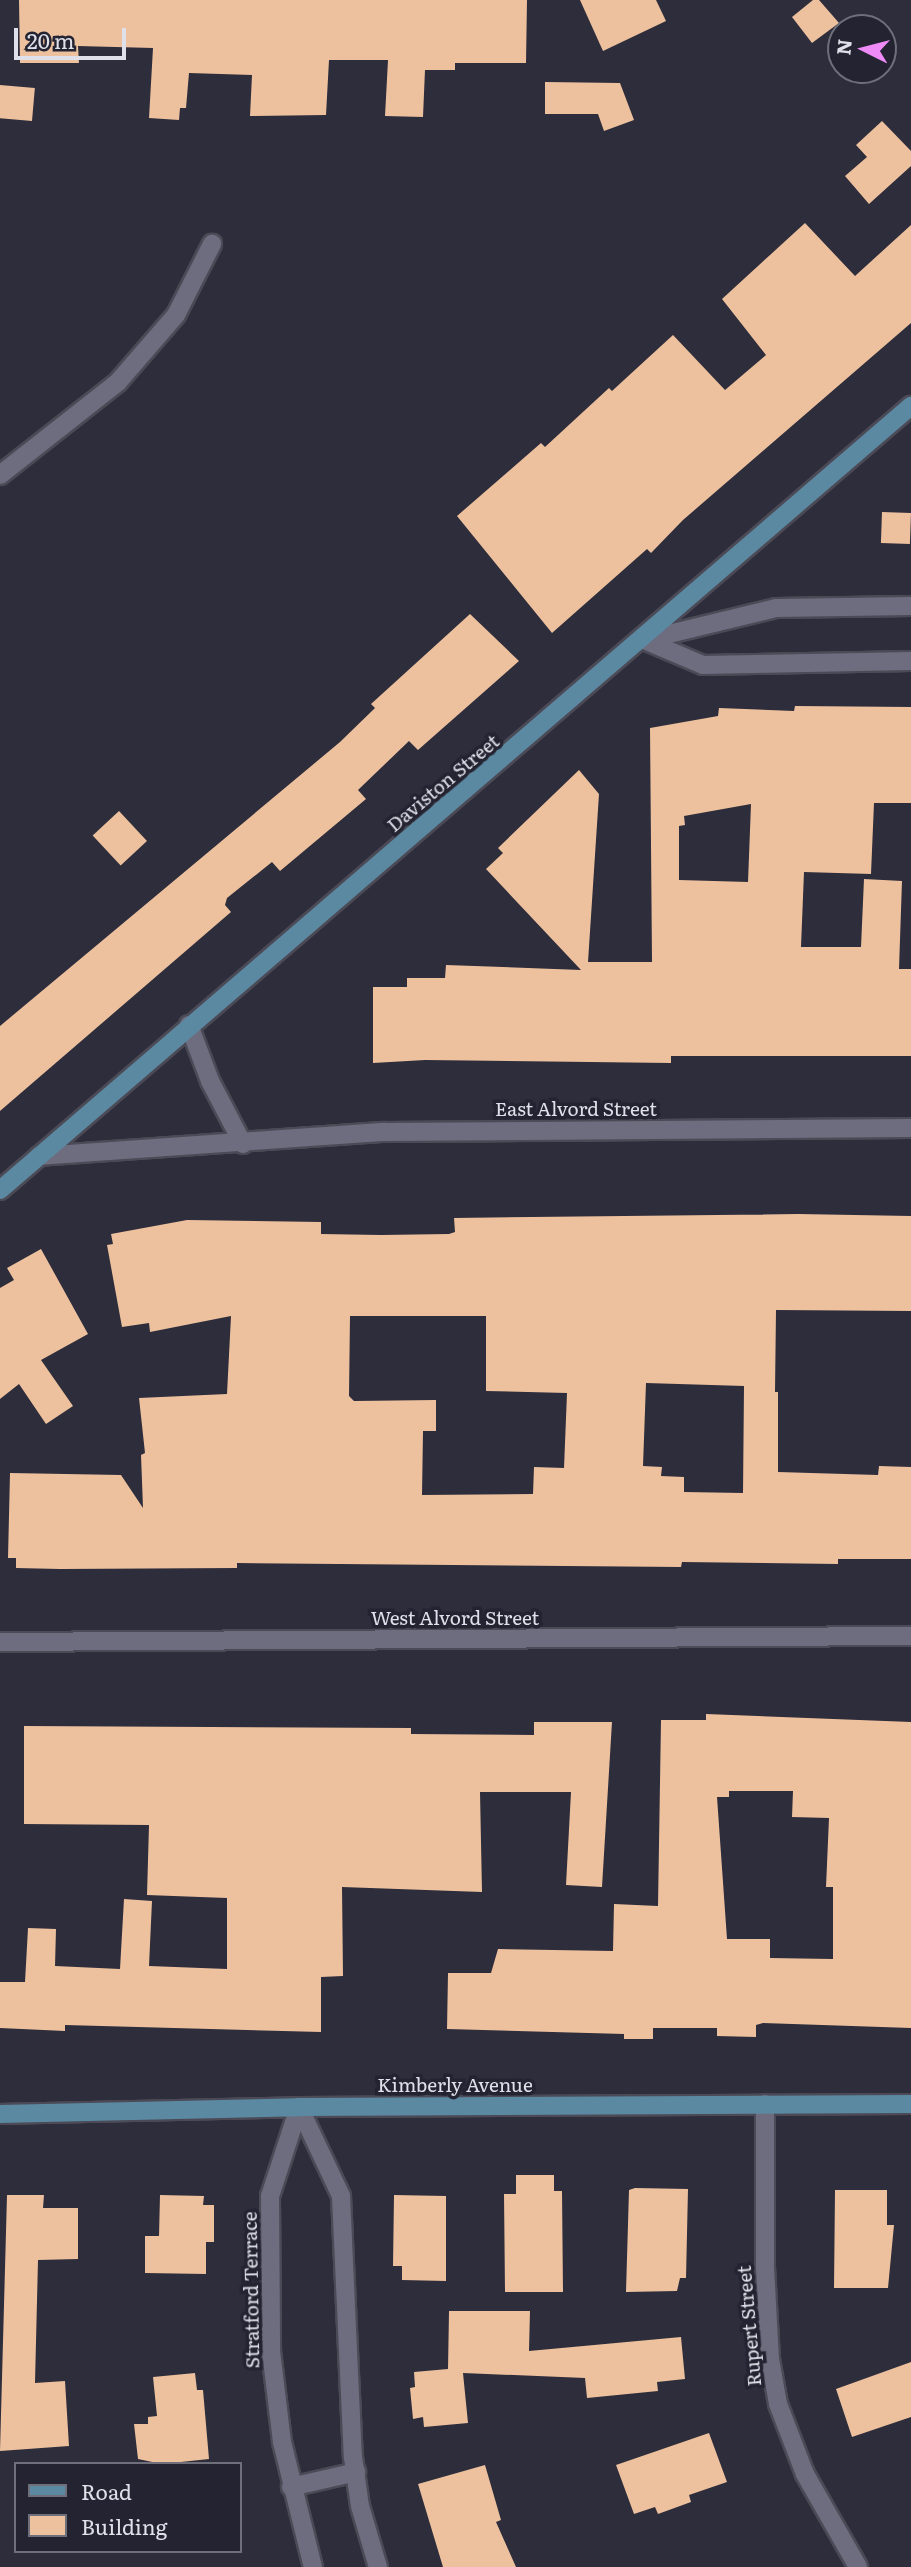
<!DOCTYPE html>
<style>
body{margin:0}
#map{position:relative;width:911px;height:2567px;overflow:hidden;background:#2e2d3c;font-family:Literata,serif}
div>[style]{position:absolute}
.building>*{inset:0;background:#edc19e;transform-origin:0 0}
.roads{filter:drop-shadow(2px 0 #4b4a56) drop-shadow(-2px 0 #4b4a56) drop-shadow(0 2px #4b4a56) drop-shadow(0 -2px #4b4a56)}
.minor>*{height:18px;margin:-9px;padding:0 9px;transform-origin:9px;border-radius:9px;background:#6e6d7f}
.tertiary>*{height:18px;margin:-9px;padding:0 9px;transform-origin:9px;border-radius:9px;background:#6e6d7f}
.secondary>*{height:18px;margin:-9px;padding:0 9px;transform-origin:9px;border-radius:9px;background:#5b89a2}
span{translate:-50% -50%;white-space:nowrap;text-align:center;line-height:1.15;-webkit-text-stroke:7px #242331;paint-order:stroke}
.street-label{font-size:19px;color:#e0e0ea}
.legend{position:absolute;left:14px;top:2462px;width:228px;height:91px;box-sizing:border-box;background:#242331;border:2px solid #6f6f7b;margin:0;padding:9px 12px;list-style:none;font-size:21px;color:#e0e0ea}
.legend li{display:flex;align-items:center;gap:14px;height:35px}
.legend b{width:35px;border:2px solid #6f6f7b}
.north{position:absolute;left:827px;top:14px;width:70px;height:70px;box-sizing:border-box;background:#242331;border:2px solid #6f6f7b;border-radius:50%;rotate:276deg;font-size:19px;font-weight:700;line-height:28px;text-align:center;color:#e0e0ea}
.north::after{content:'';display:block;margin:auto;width:24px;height:32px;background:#ef8bf7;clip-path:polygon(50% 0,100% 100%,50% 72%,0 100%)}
.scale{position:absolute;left:14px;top:28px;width:112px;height:32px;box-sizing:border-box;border:4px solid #e0e0ea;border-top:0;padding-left:9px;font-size:21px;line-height:24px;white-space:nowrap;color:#e0e0ea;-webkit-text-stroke:5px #242331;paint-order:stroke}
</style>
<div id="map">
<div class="building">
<div style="clip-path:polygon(19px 0,527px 0,526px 63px,455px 63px,455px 70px,425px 70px,423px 117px,385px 116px,388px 60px,329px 60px,326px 115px,250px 116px,252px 75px,189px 73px,186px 108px,180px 108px,179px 120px,149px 118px,153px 48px,78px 46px,79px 63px,20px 63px)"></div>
<div style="clip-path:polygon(580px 0,656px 0,666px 21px,603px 51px)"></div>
<div style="clip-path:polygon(813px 0,819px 0,839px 23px,812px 43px,792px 17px)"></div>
<div style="clip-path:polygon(545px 82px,620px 83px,634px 120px,604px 131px,598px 114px,545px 114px)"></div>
<div style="left:0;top:85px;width:35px;height:33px;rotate:5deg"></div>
<div style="clip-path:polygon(882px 121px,911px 151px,911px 166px,869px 204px,845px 176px,867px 157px,856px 145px)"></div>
<div style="clip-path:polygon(805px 223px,855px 276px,911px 225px,911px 323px,683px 520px,651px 553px,647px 549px,552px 633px,457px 516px,541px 443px,545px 447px,609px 388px,612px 391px,673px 335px,725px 390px,766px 355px,722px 299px)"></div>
<div style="left:882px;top:512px;width:29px;height:31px;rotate:2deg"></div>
<div style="clip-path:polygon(470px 614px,519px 661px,418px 750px,409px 741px,358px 790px,366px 799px,280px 871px,272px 862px,227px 898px,225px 905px,231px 912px,0 1111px,0 1026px,340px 742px,375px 708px,371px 704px)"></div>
<div style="clip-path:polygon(evenodd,795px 706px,911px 707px,911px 803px,874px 803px,871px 874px,804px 872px,801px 947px,861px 947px,864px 879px,902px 881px,899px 969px,911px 969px,911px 1056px,671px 1056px,671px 1063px,425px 1060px,373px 1063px,373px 987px,407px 987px,407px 978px,445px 978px,446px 965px,581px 970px,486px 869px,503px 853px,498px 848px,579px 770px,599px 794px,588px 962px,652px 962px,650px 728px,718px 716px,719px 708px,794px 711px,795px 706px,751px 804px,748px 882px,679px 880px,679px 826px,685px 825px,684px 816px,751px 804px)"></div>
<div style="left:119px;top:811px;width:41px;height:36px;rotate:47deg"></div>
<div style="clip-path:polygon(evenodd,798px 1214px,911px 1216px,911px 1311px,776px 1310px,775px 1392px,778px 1392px,778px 1472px,878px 1475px,879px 1466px,911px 1467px,911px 1559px,838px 1559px,838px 1564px,682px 1562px,681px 1567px,237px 1563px,237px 1568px,60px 1569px,16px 1568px,16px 1558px,8px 1558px,10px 1473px,121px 1475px,143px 1508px,141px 1455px,145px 1453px,139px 1398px,227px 1394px,231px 1316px,150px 1332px,149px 1323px,122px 1327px,107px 1245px,113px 1244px,111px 1234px,187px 1220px,321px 1222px,321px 1234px,381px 1235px,449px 1234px,455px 1232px,454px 1218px,798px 1214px,350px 1316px,486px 1316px,486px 1391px,567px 1393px,564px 1468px,534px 1467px,533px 1494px,422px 1495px,423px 1431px,436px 1431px,436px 1400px,354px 1401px,349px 1396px,350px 1316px,798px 1214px,646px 1383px,744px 1386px,743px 1493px,684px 1492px,684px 1477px,661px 1476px,662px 1467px,643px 1466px,646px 1383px)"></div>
<div style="clip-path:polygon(41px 1249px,88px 1334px,41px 1360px,73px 1406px,46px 1424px,19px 1384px,0 1399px,0 1288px,14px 1280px,7px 1268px)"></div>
<div style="clip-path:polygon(evenodd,706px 1714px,911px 1722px,911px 2028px,763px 2023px,756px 2025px,756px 2037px,717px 2036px,717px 2028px,653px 2028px,653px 2039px,624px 2039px,624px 2034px,447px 2029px,448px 1973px,491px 1973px,498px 1949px,613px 1951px,614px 1904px,658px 1906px,661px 1720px,706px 1720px,706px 1714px,729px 1791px,793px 1791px,792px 1817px,829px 1818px,826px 1887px,833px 1887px,833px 1959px,770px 1958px,770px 1939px,727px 1939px,717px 1797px,729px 1797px,729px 1791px)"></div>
<div style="clip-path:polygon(534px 1722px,612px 1722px,602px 1887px,566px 1885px,571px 1792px,480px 1792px,482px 1892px,342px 1887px,343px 1976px,321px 1977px,321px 2032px,65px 2025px,65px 2031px,0 2028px,0 1982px,25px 1982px,28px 1928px,56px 1929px,55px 1966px,120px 1969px,124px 1899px,152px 1901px,149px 1966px,227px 1969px,227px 1898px,147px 1895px,149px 1825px,24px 1824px,24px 1726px,411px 1728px,411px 1734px,534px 1735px)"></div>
<div style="clip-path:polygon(516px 2175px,554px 2175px,554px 2191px,562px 2191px,563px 2292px,505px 2292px,504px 2194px,516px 2194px)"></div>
<div style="clip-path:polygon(635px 2188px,688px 2189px,686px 2278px,680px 2278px,677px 2291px,626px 2292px,629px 2190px)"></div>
<div style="clip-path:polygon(835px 2190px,887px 2190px,887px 2225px,894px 2225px,888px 2288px,834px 2288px)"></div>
<div style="clip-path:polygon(7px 2195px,44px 2195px,43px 2208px,78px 2208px,78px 2259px,38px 2260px,35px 2383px,65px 2381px,69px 2446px,0 2451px)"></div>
<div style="clip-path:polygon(160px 2195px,204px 2196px,203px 2205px,214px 2205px,214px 2242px,206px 2242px,206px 2274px,145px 2273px,145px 2236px,159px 2236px)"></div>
<div style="clip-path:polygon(394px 2195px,446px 2196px,446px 2281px,402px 2280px,402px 2266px,393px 2266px)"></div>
<div style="clip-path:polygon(449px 2311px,530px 2311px,529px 2351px,681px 2337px,685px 2379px,657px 2382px,658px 2391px,587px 2398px,585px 2378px,463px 2373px,468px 2423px,424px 2427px,423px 2417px,413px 2419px,410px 2388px,415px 2387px,414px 2372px,448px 2369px)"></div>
<div style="clip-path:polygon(911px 2362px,911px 2417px,852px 2437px,836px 2389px)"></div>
<div style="clip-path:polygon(195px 2373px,197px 2390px,203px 2390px,209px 2459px,162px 2464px,138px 2459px,134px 2424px,148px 2424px,148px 2417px,157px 2416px,153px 2377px)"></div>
<div style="clip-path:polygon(709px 2433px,727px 2482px,689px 2495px,691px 2502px,658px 2514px,655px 2507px,634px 2514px,616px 2465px)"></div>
<div style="clip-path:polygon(485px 2465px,501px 2520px,496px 2522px,516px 2567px,443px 2567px,418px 2484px)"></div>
</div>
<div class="roads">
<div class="minor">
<div style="left:0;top:475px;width:150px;rotate:-38.2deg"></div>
<div style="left:118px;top:382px;width:89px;rotate:-49.1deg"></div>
<div style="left:176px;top:315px;width:80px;rotate:-63.1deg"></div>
<div style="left:644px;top:640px;width:64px;rotate:23deg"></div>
<div style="left:703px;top:665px;width:208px;rotate:-1.1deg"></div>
<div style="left:644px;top:640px;width:136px;rotate:-13.6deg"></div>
<div style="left:776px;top:608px;width:135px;rotate:-0.8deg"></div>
<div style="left:765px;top:2104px;width:163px;rotate:90deg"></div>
<div style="left:765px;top:2267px;width:92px;rotate:86.9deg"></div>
<div style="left:770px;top:2359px;width:46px;rotate:79.9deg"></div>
<div style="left:778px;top:2404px;width:75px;rotate:68.9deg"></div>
<div style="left:805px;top:2474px;width:107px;rotate:60.3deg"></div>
<div style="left:299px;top:2107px;width:98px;rotate:64.7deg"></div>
<div style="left:341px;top:2196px;width:261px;rotate:87.4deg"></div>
<div style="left:353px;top:2457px;width:49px;rotate:81.9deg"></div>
<div style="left:360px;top:2506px;width:64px;rotate:73.6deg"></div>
<div style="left:299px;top:2107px;width:94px;rotate:108deg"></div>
<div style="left:270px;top:2196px;width:155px;rotate:89.6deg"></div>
<div style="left:271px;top:2351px;width:92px;rotate:83.1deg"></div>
<div style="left:282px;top:2442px;width:129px;rotate:76.1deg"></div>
<div style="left:291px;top:2487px;width:67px;rotate:-13deg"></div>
</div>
<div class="tertiary">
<div style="left:189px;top:1025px;width:60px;rotate:69.4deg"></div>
<div style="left:210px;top:1081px;width:71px;rotate:62.4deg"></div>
<div style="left:39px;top:1156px;width:345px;rotate:-4deg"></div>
<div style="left:383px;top:1132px;width:528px;rotate:-0.43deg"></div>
<div style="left:0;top:1642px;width:911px;rotate:-0.38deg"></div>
</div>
<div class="secondary">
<div style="left:0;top:1190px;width:1202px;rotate:-40.72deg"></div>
<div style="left:0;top:2114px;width:299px;rotate:-1.3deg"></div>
<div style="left:299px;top:2107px;width:612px;rotate:-0.28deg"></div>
</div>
</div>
<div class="street-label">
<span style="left:443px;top:783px;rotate:-40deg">Daviston Street</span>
<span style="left:576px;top:1109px">East Alvord Street</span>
<span style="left:455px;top:1618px">West Alvord Street</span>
<span style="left:455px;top:2085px">Kimberly Avenue</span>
<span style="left:251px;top:2290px;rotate:-91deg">Stratford Terrace</span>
<span style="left:749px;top:2326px;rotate:-95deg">Rupert Street</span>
</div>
<ul class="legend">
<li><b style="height:9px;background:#5b89a2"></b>Road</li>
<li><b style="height:19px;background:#edc19e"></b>Building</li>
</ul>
<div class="north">N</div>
<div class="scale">20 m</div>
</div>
